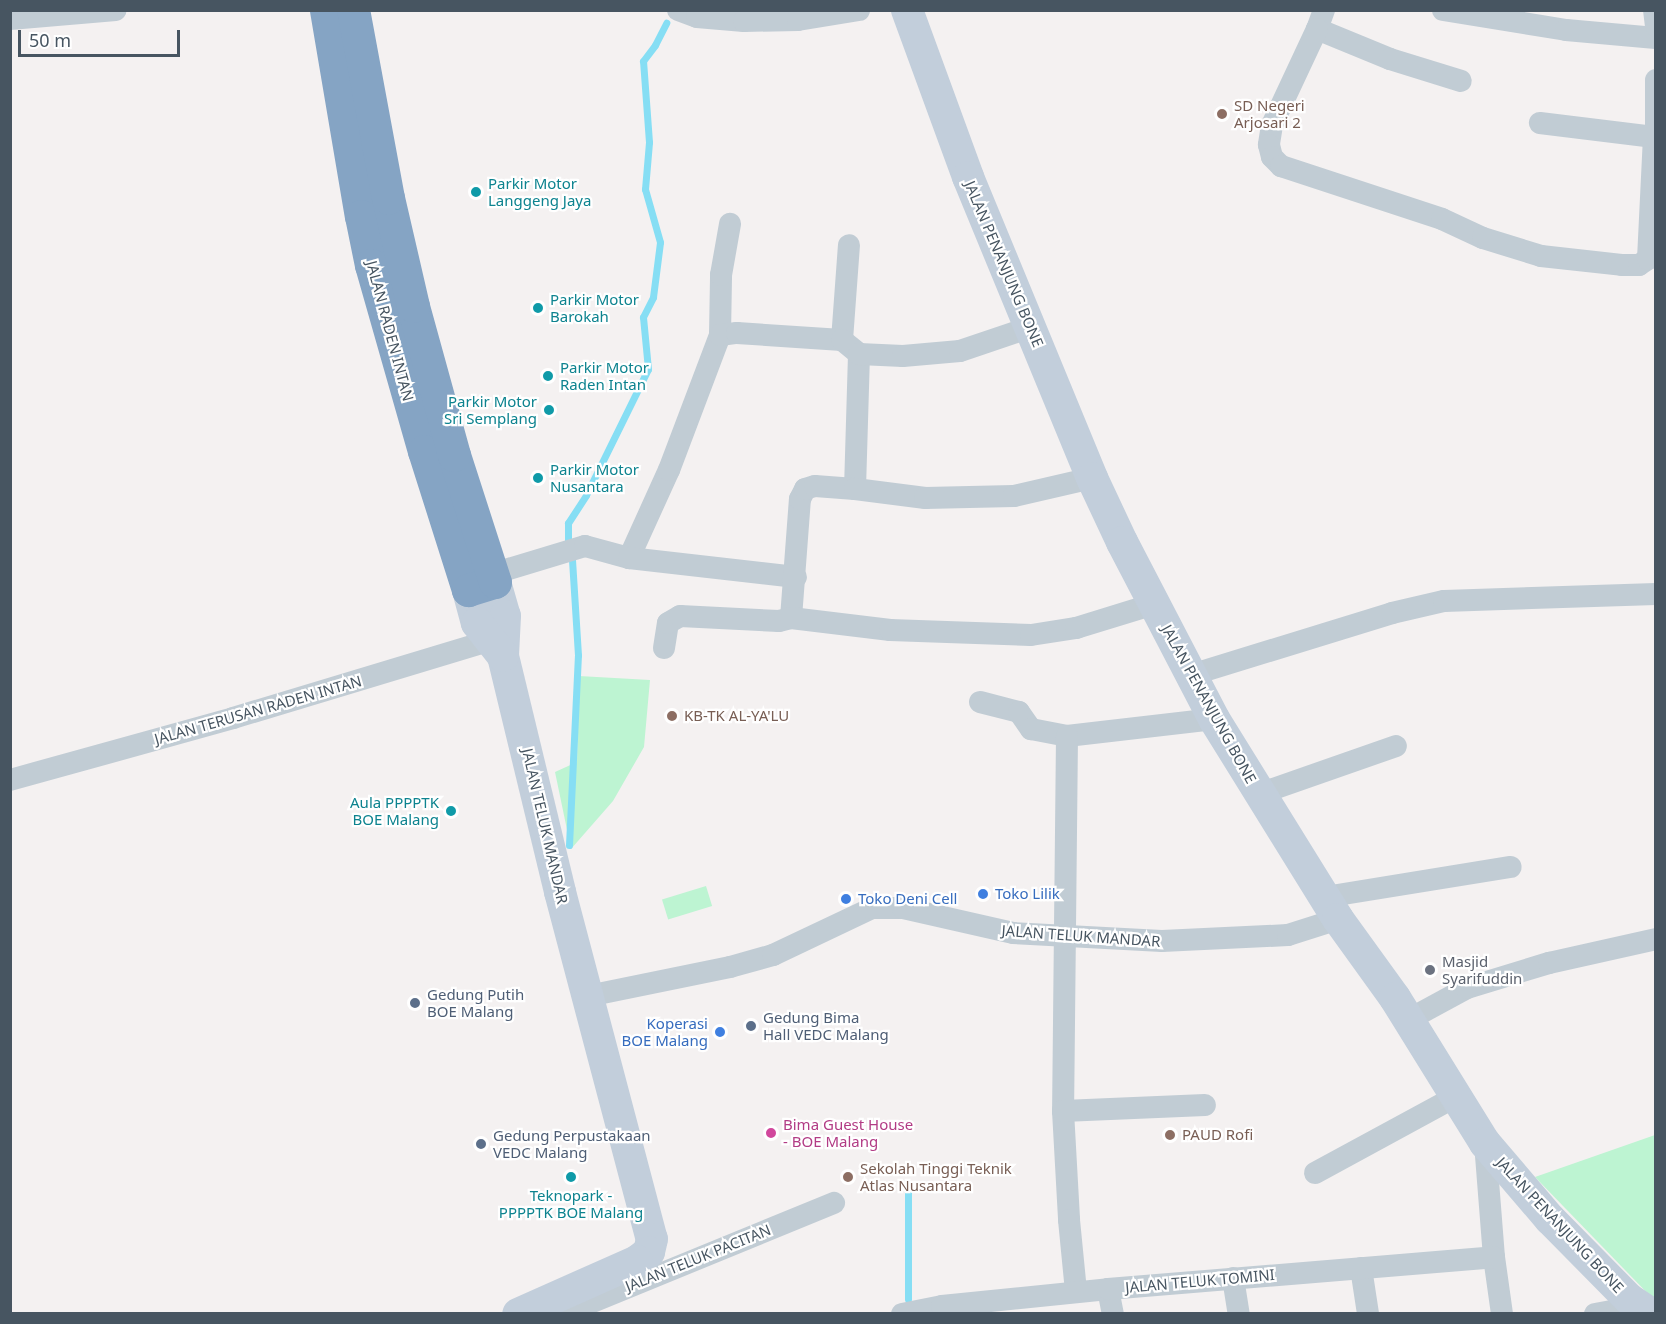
<!DOCTYPE html>
<style>
body{margin:0}
#map{position:relative;width:1666px;height:1324px;overflow:hidden;background:#f4f1f1;font-family:"Noto Sans",sans-serif}
div>[style]{position:absolute}
.green>*{inset:0;background:#bdf4d2;transform-origin:0 0}
.stream>*{height:7px;margin:-3.5px;padding:0 3.5px;transform-origin:3.5px;border-radius:3.5px;background:#86def4}
.street>*{height:22px;margin:-11px;padding:0 11px;transform-origin:11px;border-radius:11px;background:#c1ccd4}
.secondary>*{height:32px;margin:-16px;padding:0 16px;transform-origin:16px;border-radius:16px;background:#c2cedb}
.highway>*{height:33px;margin:-16.5px;padding:0 16.5px;transform-origin:16.5px;border-radius:16.5px;background:#85a4c4}
.dots>*{width:16px;height:16px;translate:-50% -50%;box-sizing:border-box;border:3px solid #fff;border-radius:50%}
span{translate:-50% -50%;white-space:nowrap;text-align:center;line-height:1.15;-webkit-text-stroke:4.5px #fff;paint-order:stroke}
.education-label{font-size:15px;color:#785e54}
.left{translate:0 -50%;text-align:left}
.culture-label{font-size:15px;color:#0d838f}
.right{translate:-100% -50%;text-align:right}
.street-label{font-size:15px;color:#475561}
.shop-label{font-size:15px;color:#366cbe}
.worship-label{font-size:15px;color:#5b616d}
.service-label{font-size:15px;color:#4e5e75}
.hotel-label{font-size:15px;color:#b23c85}
.frame{position:absolute;inset:0;border:12px solid #475561;pointer-events:none}
.scale{position:absolute;left:18px;top:30px;width:162px;height:27px;box-sizing:border-box;border:3px solid #475561;border-top:0;padding-left:8px;font-size:18px;line-height:21px;white-space:nowrap;color:#475561;-webkit-text-stroke:4px #fff;paint-order:stroke}
</style>
<div id="map">
<div class="green">
<div style="clip-path:polygon(579px 676px,650px 680px,644px 747px,613px 801px,571px 849px,555px 772px,577px 762px)"></div>
<div style="left:706px;top:886px;width:21px;height:46px;rotate:73deg"></div>
<div style="clip-path:polygon(1655px 1135px,1655px 1301px,1535px 1177px)"></div>
</div>
<div class="stream">
<div style="left:568px;top:542px;width:19px;rotate:-90deg"></div>
<div style="left:568px;top:523px;width:33px;rotate:-57deg"></div>
<div style="left:586px;top:495px;width:140px;rotate:-63.8deg"></div>
<div style="left:648px;top:369px;width:52px;rotate:-95.5deg"></div>
<div style="left:643px;top:317px;width:22px;rotate:-63deg"></div>
<div style="left:653px;top:297px;width:55px;rotate:-82.7deg"></div>
<div style="left:660px;top:242px;width:55px;rotate:-105.8deg"></div>
<div style="left:645px;top:189px;width:47px;rotate:-85.1deg"></div>
<div style="left:649px;top:142px;width:81px;rotate:-94.2deg"></div>
<div style="left:643px;top:61px;width:20px;rotate:-53deg"></div>
<div style="left:655px;top:45px;width:25px;rotate:-63deg"></div>
<div style="left:569px;top:845px;width:190px;rotate:-87.3deg"></div>
<div style="left:578px;top:655px;width:95px;rotate:-93.6deg"></div>
<div style="left:908px;top:1187px;width:112px;rotate:90deg"></div>
</div>
<div class="street">
<div style="left:678px;top:10px;width:20px;rotate:20deg"></div>
<div style="left:697px;top:17px;width:47px;rotate:4.9deg"></div>
<div style="left:744px;top:21px;width:54px;rotate:-1.1deg"></div>
<div style="left:798px;top:20px;width:62px;rotate:-9.3deg"></div>
<div style="left:1324px;top:10px;width:20px;rotate:110deg"></div>
<div style="left:1317px;top:29px;width:79px;rotate:22.3deg"></div>
<div style="left:1390px;top:59px;width:74px;rotate:17.2deg"></div>
<div style="left:1443px;top:10px;width:125px;rotate:9.2deg"></div>
<div style="left:1566px;top:30px;width:90px;rotate:5.1deg"></div>
<div style="left:1654px;top:10px;width:16px;rotate:83deg"></div>
<div style="left:10px;top:19px;width:106px;rotate:-4.9deg"></div>
<div style="left:1317px;top:29px;width:106px;rotate:115.1deg"></div>
<div style="left:1272px;top:125px;width:20px;rotate:99deg"></div>
<div style="left:1269px;top:145px;width:12px;rotate:76deg"></div>
<div style="left:1272px;top:157px;width:13px;rotate:45deg"></div>
<div style="left:1281px;top:166px;width:169px;rotate:18.2deg"></div>
<div style="left:1442px;top:219px;width:45px;rotate:24.9deg"></div>
<div style="left:1483px;top:238px;width:61px;rotate:17.2deg"></div>
<div style="left:1541px;top:256px;width:81px;rotate:6.3deg"></div>
<div style="left:1622px;top:265px;width:17px"></div>
<div style="left:1639px;top:265px;width:11px;rotate:-34deg"></div>
<div style="left:1648px;top:259px;width:122px;rotate:-87.2deg"></div>
<div style="left:1654px;top:137px;width:115px;rotate:-173deg"></div>
<div style="left:1656px;top:80px;width:57px;rotate:90deg"></div>
<div style="left:720px;top:335px;width:60px;rotate:-89deg"></div>
<div style="left:721px;top:275px;width:52px;rotate:-80deg"></div>
<div style="left:842px;top:340px;width:95px;rotate:-85.8deg"></div>
<div style="left:855px;top:489px;width:135px;rotate:-88.3deg"></div>
<div style="left:629px;top:558px;width:97px;rotate:-65.6deg"></div>
<div style="left:669px;top:470px;width:144px;rotate:-69.3deg"></div>
<div style="left:720px;top:335px;width:17px;rotate:-7deg"></div>
<div style="left:737px;top:333px;width:105px;rotate:3.8deg"></div>
<div style="left:842px;top:340px;width:22px;rotate:39deg"></div>
<div style="left:859px;top:354px;width:44px;rotate:2.6deg"></div>
<div style="left:903px;top:356px;width:57px;rotate:-5deg"></div>
<div style="left:960px;top:351px;width:75px;rotate:-18.7deg"></div>
<div style="left:492px;top:574px;width:97px;rotate:-16.8deg"></div>
<div style="left:585px;top:546px;width:46px;rotate:15.3deg"></div>
<div style="left:629px;top:558px;width:168px;rotate:6.5deg"></div>
<div style="left:791px;top:618px;width:119px;rotate:-85.7deg"></div>
<div style="left:800px;top:499px;width:11px;rotate:-63deg"></div>
<div style="left:805px;top:489px;width:10px;rotate:-17deg"></div>
<div style="left:815px;top:486px;width:40px;rotate:4.3deg"></div>
<div style="left:855px;top:489px;width:71px;rotate:7.3deg"></div>
<div style="left:925px;top:498px;width:89px;rotate:-1.3deg"></div>
<div style="left:1014px;top:496px;width:80px;rotate:-13deg"></div>
<div style="left:664px;top:648px;width:25px;rotate:-81deg"></div>
<div style="left:668px;top:623px;width:14px;rotate:-30deg"></div>
<div style="left:680px;top:616px;width:99px;rotate:2.9deg"></div>
<div style="left:779px;top:621px;width:12px;rotate:-14deg"></div>
<div style="left:791px;top:618px;width:100px;rotate:6.9deg"></div>
<div style="left:890px;top:630px;width:141px;rotate:2deg"></div>
<div style="left:1031px;top:635px;width:46px;rotate:-8.8deg"></div>
<div style="left:1076px;top:628px;width:82px;rotate:-17.1deg"></div>
<div style="left:1191px;top:675px;width:210px;rotate:-17.1deg"></div>
<div style="left:1392px;top:613px;width:53px;rotate:-13deg"></div>
<div style="left:1444px;top:601px;width:212px;rotate:-1.9deg"></div>
<div style="left:980px;top:702px;width:40px;rotate:14.4deg"></div>
<div style="left:1019px;top:712px;width:21px;rotate:55deg"></div>
<div style="left:1031px;top:729px;width:37px;rotate:11deg"></div>
<div style="left:1067px;top:736px;width:148px;rotate:-6.6deg"></div>
<div style="left:1067px;top:736px;width:375px;rotate:90.6deg"></div>
<div style="left:1063px;top:1111px;width:109px;rotate:86.8deg"></div>
<div style="left:1069px;top:1220px;width:72px;rotate:84.4deg"></div>
<div style="left:10px;top:780px;width:231px;rotate:-15.5deg"></div>
<div style="left:233px;top:718px;width:283px;rotate:-16.8deg"></div>
<div style="left:1259px;top:794px;width:145px;rotate:-19.3deg"></div>
<div style="left:1325px;top:897px;width:188px;rotate:-9.2deg"></div>
<div style="left:588px;top:996px;width:145px;rotate:-11.5deg"></div>
<div style="left:730px;top:967px;width:45px;rotate:-15.6deg"></div>
<div style="left:773px;top:955px;width:110px;rotate:-25.4deg"></div>
<div style="left:872px;top:908px;width:31px"></div>
<div style="left:903px;top:908px;width:113px;rotate:12.8deg"></div>
<div style="left:1013px;top:933px;width:149px;rotate:3.1deg"></div>
<div style="left:1162px;top:941px;width:126px;rotate:-2.7deg"></div>
<div style="left:1288px;top:935px;width:52px;rotate:-17.7deg"></div>
<div style="left:1408px;top:1020px;width:67px;rotate:-28.5deg"></div>
<div style="left:1467px;top:988px;width:86px;rotate:-17deg"></div>
<div style="left:1549px;top:963px;width:110px;rotate:-12.6deg"></div>
<div style="left:1063px;top:1111px;width:142px;rotate:-2.4deg"></div>
<div style="left:1485px;top:1143px;width:114px;rotate:85.5deg"></div>
<div style="left:1494px;top:1257px;width:58px;rotate:82deg"></div>
<div style="left:1315px;top:1173px;width:159px;rotate:-28.5deg"></div>
<div style="left:1361px;top:1268px;width:47px;rotate:81.3deg"></div>
<div style="left:1233px;top:1278px;width:36px;rotate:81deg"></div>
<div style="left:1108px;top:1289px;width:25px;rotate:79deg"></div>
<div style="left:563px;top:1314px;width:293px;rotate:-22.3deg"></div>
<div style="left:902px;top:1314px;width:41px;rotate:-11.3deg"></div>
<div style="left:942px;top:1306px;width:167px;rotate:-5.8deg"></div>
<div style="left:1108px;top:1289px;width:387px;rotate:-4.7deg"></div>
<div style="left:1595px;top:1314px;width:22px;rotate:-10deg"></div>
<div style="left:1617px;top:1310px;width:16px;rotate:-43deg"></div>
</div>
<div class="secondary">
<div style="left:907px;top:10px;width:178px;rotate:69.9deg"></div>
<div style="left:968px;top:177px;width:326px;rotate:67.6deg"></div>
<div style="left:1092px;top:478px;width:71px;rotate:64.9deg"></div>
<div style="left:1122px;top:542px;width:199px;rotate:62.5deg"></div>
<div style="left:1214px;top:719px;width:235px;rotate:58.2deg"></div>
<div style="left:1338px;top:919px;width:97px;rotate:54.2deg"></div>
<div style="left:1395px;top:998px;width:171px;rotate:58.2deg"></div>
<div style="left:1485px;top:1143px;width:100px;rotate:49.5deg"></div>
<div style="left:1550px;top:1219px;width:112px;rotate:45.4deg"></div>
<div style="left:1629px;top:1299px;width:27px;rotate:34deg"></div>
<div style="left:495px;top:582px;width:35px;rotate:74deg"></div>
<div style="left:505px;top:616px;width:40px;rotate:92.9deg"></div>
<div style="left:503px;top:656px;width:243px;rotate:76.4deg"></div>
<div style="left:560px;top:892px;width:359px;rotate:75.2deg"></div>
<div style="left:652px;top:1239px;width:13px;rotate:103deg"></div>
<div style="left:649px;top:1252px;width:15px;rotate:143deg"></div>
<div style="left:637px;top:1261px;width:130px;rotate:156deg"></div>
<div style="left:468px;top:590px;width:34px;rotate:75deg"></div>
<div style="left:477px;top:623px;width:42px;rotate:51.8deg"></div>
</div>
<div class="highway">
<div style="left:326px;top:10px;width:209px;rotate:80.4deg"></div>
<div style="left:361px;top:216px;width:50px;rotate:78.5deg"></div>
<div style="left:371px;top:265px;width:193px;rotate:74.1deg"></div>
<div style="left:424px;top:451px;width:146px;rotate:72.4deg"></div>
<div style="left:468px;top:590px;width:28px;rotate:-17deg"></div>
<div style="left:495px;top:582px;width:133px;rotate:-107.9deg"></div>
<div style="left:454px;top:455px;width:155px;rotate:-105.4deg"></div>
<div style="left:413px;top:306px;width:111px;rotate:-103deg"></div>
<div style="left:388px;top:198px;width:191px;rotate:-100.5deg"></div>
</div>
<div class="dots">
<div style="left:1222px;top:114px;background:#8d6e63"></div>
<div style="left:476px;top:192px;background:#0f9aa8"></div>
<div style="left:538px;top:308px;background:#0f9aa8"></div>
<div style="left:548px;top:376px;background:#0f9aa8"></div>
<div style="left:549px;top:410px;background:#0f9aa8"></div>
<div style="left:538px;top:478px;background:#0f9aa8"></div>
<div style="left:672px;top:716px;background:#8d6e63"></div>
<div style="left:451px;top:811px;background:#0f9aa8"></div>
<div style="left:983px;top:894px;background:#3f7fe0"></div>
<div style="left:846px;top:899px;background:#3f7fe0"></div>
<div style="left:1430px;top:970px;background:#6b7280"></div>
<div style="left:415px;top:1003px;background:#5c6f8a"></div>
<div style="left:751px;top:1026px;background:#5c6f8a"></div>
<div style="left:720px;top:1032px;background:#3f7fe0"></div>
<div style="left:771px;top:1133px;background:#d1479c"></div>
<div style="left:1170px;top:1135px;background:#8d6e63"></div>
<div style="left:481px;top:1144px;background:#5c6f8a"></div>
<div style="left:571px;top:1177px;background:#0f9aa8"></div>
<div style="left:848px;top:1177px;background:#8d6e63"></div>
</div>
<div class="education-label">
<span class="left" style="left:1234px;top:114px">SD Negeri<br>Arjosari 2</span>
<span class="left" style="left:684px;top:716px">KB-TK AL-YA'LU</span>
<span class="left" style="left:1182px;top:1135px">PAUD Rofi</span>
<span class="left" style="left:860px;top:1177px">Sekolah Tinggi Teknik<br>Atlas Nusantara</span>
</div>
<div class="culture-label">
<span class="left" style="left:488px;top:192px">Parkir Motor<br>Langgeng Jaya</span>
<span class="left" style="left:550px;top:308px">Parkir Motor<br>Barokah</span>
<span class="left" style="left:560px;top:376px">Parkir Motor<br>Raden Intan</span>
<span class="right" style="left:537px;top:410px">Parkir Motor<br>Sri Semplang</span>
<span class="left" style="left:550px;top:478px">Parkir Motor<br>Nusantara</span>
<span class="right" style="left:439px;top:811px">Aula PPPPTK<br>BOE Malang</span>
<span style="left:571px;top:1204px">Teknopark -<br>PPPPTK BOE Malang</span>
</div>
<div class="street-label">
<span style="left:1004px;top:264px;rotate:67deg">JALAN PENANJUNG BONE</span>
<span style="left:390px;top:331px;rotate:75deg">JALAN RADEN INTAN</span>
<span style="left:1209px;top:704px;rotate:61deg">JALAN PENANJUNG BONE</span>
<span style="left:258px;top:710px;rotate:-16deg">JALAN TERUSAN RADEN INTAN</span>
<span style="left:545px;top:826px;rotate:77deg">JALAN TELUK MANDAR</span>
<span style="left:1081px;top:936px;rotate:4deg">JALAN TELUK MANDAR</span>
<span style="left:1560px;top:1225px;rotate:47deg">JALAN PENANJUNG BONE</span>
<span style="left:698px;top:1258px;rotate:-22deg">JALAN TELUK PACITAN</span>
<span style="left:1200px;top:1281px;rotate:-5deg">JALAN TELUK TOMINI</span>
</div>
<div class="shop-label">
<span class="left" style="left:995px;top:894px">Toko Lilik</span>
<span class="left" style="left:858px;top:899px">Toko Deni Cell</span>
<span class="right" style="left:708px;top:1032px">Koperasi<br>BOE Malang</span>
</div>
<div class="worship-label">
<span class="left" style="left:1442px;top:970px">Masjid<br>Syarifuddin</span>
</div>
<div class="service-label">
<span class="left" style="left:427px;top:1003px">Gedung Putih<br>BOE Malang</span>
<span class="left" style="left:763px;top:1026px">Gedung Bima<br>Hall VEDC Malang</span>
<span class="left" style="left:493px;top:1144px">Gedung Perpustakaan<br>VEDC Malang</span>
</div>
<div class="hotel-label">
<span class="left" style="left:783px;top:1133px">Bima Guest House<br>- BOE Malang</span>
</div>
<div class="frame"></div>
<div class="scale">50 m</div>
</div>
